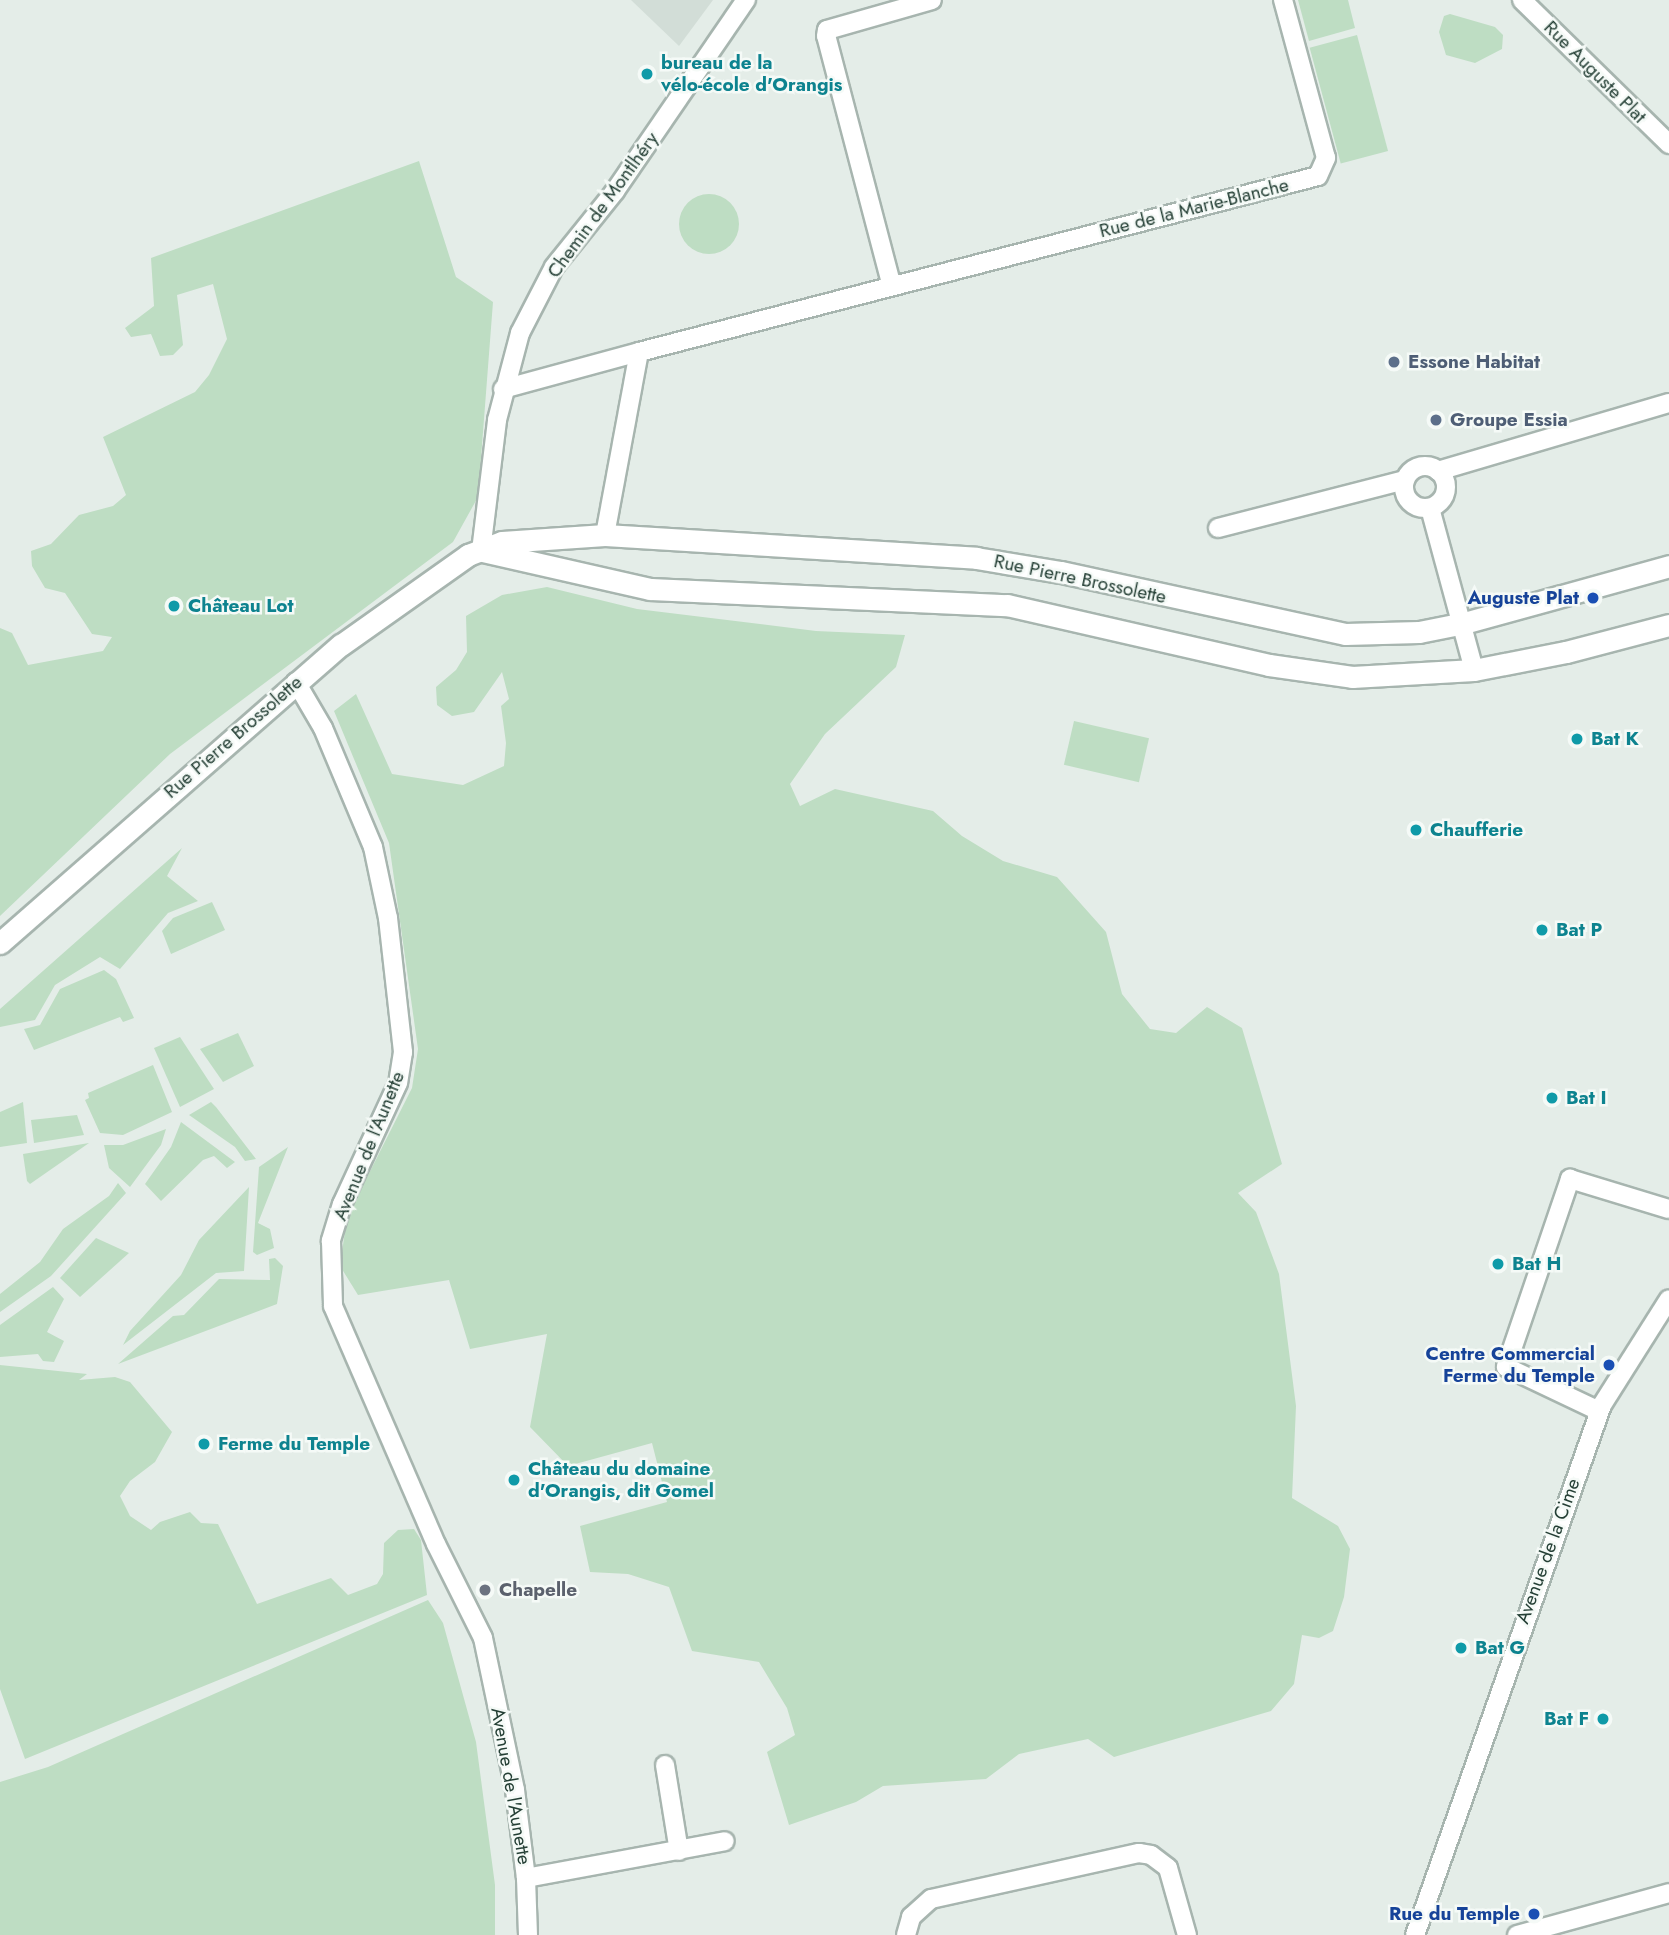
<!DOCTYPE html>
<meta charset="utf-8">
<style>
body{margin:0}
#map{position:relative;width:1669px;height:1935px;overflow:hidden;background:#e4ede8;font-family:Jost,sans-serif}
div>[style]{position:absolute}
.built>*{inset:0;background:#d2ddd7}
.green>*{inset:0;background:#beddc3;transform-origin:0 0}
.round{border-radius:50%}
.roads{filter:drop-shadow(2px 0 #a7b5af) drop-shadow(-2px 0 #a7b5af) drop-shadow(0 2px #a7b5af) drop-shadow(0 -2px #a7b5af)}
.minor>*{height:18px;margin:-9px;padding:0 9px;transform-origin:9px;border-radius:9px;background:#fff}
.minor>.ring{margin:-9px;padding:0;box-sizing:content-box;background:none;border:18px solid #fff;border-radius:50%}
.secondary>*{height:21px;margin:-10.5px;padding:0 10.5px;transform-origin:10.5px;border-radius:10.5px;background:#fff}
.dots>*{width:19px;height:19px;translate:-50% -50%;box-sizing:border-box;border:4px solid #f5faf7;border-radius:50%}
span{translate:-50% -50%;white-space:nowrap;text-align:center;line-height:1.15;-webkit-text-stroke:5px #f5faf7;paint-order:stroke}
.culture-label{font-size:19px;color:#0d838f;font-weight:700}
.left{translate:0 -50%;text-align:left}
.right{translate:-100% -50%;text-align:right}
.street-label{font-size:19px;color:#243f35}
.service-label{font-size:19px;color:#4e5e75;font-weight:700}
.transit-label{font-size:19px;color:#164399;font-weight:700}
.worship-label{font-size:19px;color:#5b616d;font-weight:700}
</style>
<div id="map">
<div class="built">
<div style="clip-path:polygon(631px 0,713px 0,679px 46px)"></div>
</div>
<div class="green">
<div style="clip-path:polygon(1298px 0,1348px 0,1355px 28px,1309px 41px)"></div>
<div style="clip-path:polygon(1450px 14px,1495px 27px,1503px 35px,1502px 49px,1475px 63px,1446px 55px,1439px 32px,1444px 16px)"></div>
<div style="left:1357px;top:35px;width:120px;height:49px;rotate:75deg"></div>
<div style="clip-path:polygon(419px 161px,456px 277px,493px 302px,478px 497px,453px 542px,170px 754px,0 916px,0 628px,12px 633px,28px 665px,103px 651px,112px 637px,92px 634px,65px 593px,45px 588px,32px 566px,31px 551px,51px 544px,79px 515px,113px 506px,126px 495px,103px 437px,195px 392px,209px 375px,227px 339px,213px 284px,177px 295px,183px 345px,173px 355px,160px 356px,151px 334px,131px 337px,125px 328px,154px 306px,151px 258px)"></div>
<div class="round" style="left:679px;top:194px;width:60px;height:60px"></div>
<div style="clip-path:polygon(547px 587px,637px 609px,816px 631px,905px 635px,896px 667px,825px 734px,790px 784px,800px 806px,835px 789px,933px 811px,962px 836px,1003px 861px,1057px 877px,1106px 932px,1122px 994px,1150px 1029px,1176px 1033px,1207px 1007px,1242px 1028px,1282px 1164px,1238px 1193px,1256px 1212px,1279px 1274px,1296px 1406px,1292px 1498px,1338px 1526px,1350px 1549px,1344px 1597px,1333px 1631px,1319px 1638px,1302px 1635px,1294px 1684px,1271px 1711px,1114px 1757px,1088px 1739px,1019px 1754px,986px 1779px,883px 1786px,856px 1802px,789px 1825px,767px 1752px,795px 1735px,787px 1708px,759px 1662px,692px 1651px,669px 1587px,628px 1574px,590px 1572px,580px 1526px,667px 1502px,652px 1443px,568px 1466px,530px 1427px,547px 1334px,470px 1349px,449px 1280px,358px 1295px,340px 1266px,347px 1217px,412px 1088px,418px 1049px,389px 843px,334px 711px,356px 694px,392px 774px,463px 785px,504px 766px,506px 743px,501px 706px,509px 699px,502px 672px,474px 712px,452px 716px,437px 705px,436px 687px,456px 670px,467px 652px,466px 616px,502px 595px)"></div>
<div style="left:1074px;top:721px;width:77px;height:45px;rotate:13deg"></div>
<div style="clip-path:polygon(182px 848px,167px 876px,198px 901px,168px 913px,120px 969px,100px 957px,55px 985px,35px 1020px,0 1027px,0 1009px)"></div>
<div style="clip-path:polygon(212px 902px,225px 930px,171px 954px,162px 931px,173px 918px)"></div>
<div style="clip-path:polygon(104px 970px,116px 979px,134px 1018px,123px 1022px,120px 1017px,34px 1050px,24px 1029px,40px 1025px,60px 989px)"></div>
<div style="clip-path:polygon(238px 1033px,254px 1066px,223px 1082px,200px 1049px)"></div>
<div style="clip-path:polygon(180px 1037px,214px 1089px,180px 1107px,154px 1048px)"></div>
<div style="clip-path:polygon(153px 1065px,172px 1112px,123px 1135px,100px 1133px,85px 1100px,89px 1098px,88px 1093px)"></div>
<div style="clip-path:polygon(23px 1102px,27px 1143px,0 1147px,0 1112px)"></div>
<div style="clip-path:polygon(211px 1102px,216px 1107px,256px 1159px,245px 1161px,235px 1147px,189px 1115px)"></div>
<div style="clip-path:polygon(77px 1115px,84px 1135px,34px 1143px,31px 1120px)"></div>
<div style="clip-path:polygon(181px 1122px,235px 1162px,227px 1168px,214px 1156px,203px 1160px,161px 1201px,145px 1184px,171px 1147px)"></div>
<div style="clip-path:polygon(166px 1129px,161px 1145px,130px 1187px,109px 1168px,104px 1145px,123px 1145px)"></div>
<div style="clip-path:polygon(89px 1143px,30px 1184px,27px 1181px,23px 1154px)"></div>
<div style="clip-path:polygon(288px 1147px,258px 1223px,270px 1229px,274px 1248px,257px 1255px,253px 1252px,259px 1167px)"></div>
<div style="clip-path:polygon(118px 1183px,126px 1193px,51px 1276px,0 1312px,0 1294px,40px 1262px,63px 1229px,109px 1196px)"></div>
<div style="clip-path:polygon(249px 1187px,244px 1271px,216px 1273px,123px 1345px,130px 1331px,181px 1275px,199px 1240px)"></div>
<div style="clip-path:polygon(96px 1238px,129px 1253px,80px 1297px,60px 1278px)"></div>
<div style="clip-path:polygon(275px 1258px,283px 1266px,277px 1304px,118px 1364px,173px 1316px,184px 1315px,219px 1279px,270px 1280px,269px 1259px)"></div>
<div style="clip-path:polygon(53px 1287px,64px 1299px,47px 1332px,64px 1341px,54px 1362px,43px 1361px,38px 1354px,0 1357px,0 1325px)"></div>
<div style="clip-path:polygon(0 1365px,87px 1374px,79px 1380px,115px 1377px,130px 1382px,172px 1432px,155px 1462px,130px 1481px,120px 1496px,130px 1516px,151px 1530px,160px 1522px,190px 1512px,201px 1523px,218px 1524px,257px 1604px,331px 1578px,348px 1595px,377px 1584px,383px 1574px,384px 1543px,398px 1530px,414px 1529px,421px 1540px,427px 1595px,25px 1759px,0 1689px)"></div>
<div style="clip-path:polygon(428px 1600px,443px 1623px,476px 1742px,495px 1885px,495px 1935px,0 1935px,0 1782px,48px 1767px)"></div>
</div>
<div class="roads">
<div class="minor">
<div style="left:1522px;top:0;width:206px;rotate:44.4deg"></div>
<div style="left:891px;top:283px;width:255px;rotate:-104.7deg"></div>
<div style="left:826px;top:36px;width:6px;rotate:-81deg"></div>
<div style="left:827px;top:30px;width:109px;rotate:-15.9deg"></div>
<div style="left:503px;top:389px;width:141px;rotate:-15.2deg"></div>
<div class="ring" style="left:1404px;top:466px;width:24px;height:24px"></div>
<div style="left:1438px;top:471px;width:241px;rotate:-16.4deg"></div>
<div style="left:1430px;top:508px;width:168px;rotate:74.8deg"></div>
<div style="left:1218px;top:528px;width:193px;rotate:-14.4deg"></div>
<div style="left:605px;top:535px;width:186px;rotate:-79.5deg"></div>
<div style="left:639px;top:352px;width:701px;rotate:-14.53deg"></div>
<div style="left:1318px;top:176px;width:20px;rotate:-66deg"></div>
<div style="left:1326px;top:158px;width:164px;rotate:-105.2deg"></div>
<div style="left:481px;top:551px;width:132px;rotate:-83deg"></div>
<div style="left:497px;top:420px;width:90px;rotate:-75.2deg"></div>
<div style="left:520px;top:333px;width:74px;rotate:-62.7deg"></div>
<div style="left:554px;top:267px;width:97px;rotate:-51.2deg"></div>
<div style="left:615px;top:191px;width:232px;rotate:-55.6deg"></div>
<div style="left:296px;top:682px;width:53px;rotate:59.6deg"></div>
<div style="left:323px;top:728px;width:129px;rotate:67.2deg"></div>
<div style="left:373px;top:847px;width:73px;rotate:78.1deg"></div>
<div style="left:388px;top:918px;width:135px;rotate:83.6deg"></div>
<div style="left:403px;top:1052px;width:31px;rotate:99deg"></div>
<div style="left:398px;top:1083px;width:133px;rotate:114.8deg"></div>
<div style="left:342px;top:1204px;width:39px;rotate:107deg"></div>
<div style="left:331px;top:1241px;width:65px;rotate:88.2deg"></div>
<div style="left:333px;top:1306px;width:259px;rotate:66.6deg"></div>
<div style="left:436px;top:1544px;width:105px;rotate:63.4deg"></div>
<div style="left:483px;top:1638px;width:155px;rotate:78.1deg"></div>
<div style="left:515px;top:1790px;width:89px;rotate:82.9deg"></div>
<div style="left:526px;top:1878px;width:57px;rotate:88deg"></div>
<div style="left:1599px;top:1411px;width:103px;rotate:-154.7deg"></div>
<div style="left:1506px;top:1367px;width:199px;rotate:-71.2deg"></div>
<div style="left:1570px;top:1179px;width:103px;rotate:16.9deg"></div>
<div style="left:665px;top:1765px;width:87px;rotate:80.8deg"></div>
<div style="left:526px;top:1878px;width:202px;rotate:-10.5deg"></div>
<div style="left:906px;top:1935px;width:19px;rotate:-74deg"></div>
<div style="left:911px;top:1917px;width:27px;rotate:-42deg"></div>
<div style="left:931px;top:1899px;width:213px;rotate:-12.5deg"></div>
<div style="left:1139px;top:1853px;width:12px;rotate:9deg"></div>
<div style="left:1151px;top:1855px;width:21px;rotate:37deg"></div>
<div style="left:1168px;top:1868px;width:70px;rotate:74.2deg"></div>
<div style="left:1415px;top:1935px;width:562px;rotate:-70.57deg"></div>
<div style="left:1602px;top:1405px;width:125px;rotate:-57.7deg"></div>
<div style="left:1517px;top:1935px;width:158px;rotate:-15.4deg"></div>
</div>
<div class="secondary">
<div style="left:483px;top:551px;width:171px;rotate:12.8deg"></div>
<div style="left:650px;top:589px;width:357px;rotate:2.6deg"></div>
<div style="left:1007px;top:605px;width:269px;rotate:12.9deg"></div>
<div style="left:1269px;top:665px;width:84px;rotate:8.2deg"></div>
<div style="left:1352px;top:677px;width:122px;rotate:-3.3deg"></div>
<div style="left:1474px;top:670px;width:94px;rotate:-11.1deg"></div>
<div style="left:1566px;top:652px;width:106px;rotate:-14.7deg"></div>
<div style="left:0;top:943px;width:453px;rotate:-41.2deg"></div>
<div style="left:341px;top:645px;width:156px;rotate:-35.3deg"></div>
<div style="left:468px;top:555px;width:36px;rotate:-21deg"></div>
<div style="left:502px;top:542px;width:103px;rotate:-3.9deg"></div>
<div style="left:605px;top:535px;width:372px;rotate:3.5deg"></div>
<div style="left:976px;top:558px;width:86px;rotate:9.4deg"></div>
<div style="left:1061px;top:572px;width:291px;rotate:12.3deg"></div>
<div style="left:1345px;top:634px;width:74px;rotate:-1.5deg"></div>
<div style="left:1419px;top:632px;width:46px;rotate:-11.3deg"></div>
<div style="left:1464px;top:623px;width:213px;rotate:-15.5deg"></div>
</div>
</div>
<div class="dots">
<div style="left:647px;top:74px;background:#0f9aa8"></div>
<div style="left:1394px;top:362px;background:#5c6f8a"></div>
<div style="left:1436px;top:420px;background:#5c6f8a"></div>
<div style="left:1593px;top:598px;background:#1a4fb4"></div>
<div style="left:174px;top:606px;background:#0f9aa8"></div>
<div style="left:1577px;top:739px;background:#0f9aa8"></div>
<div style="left:1416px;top:830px;background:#0f9aa8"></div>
<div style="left:1542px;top:930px;background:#0f9aa8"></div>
<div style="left:1552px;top:1098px;background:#0f9aa8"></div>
<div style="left:1498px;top:1264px;background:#0f9aa8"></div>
<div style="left:1609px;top:1365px;background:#1a4fb4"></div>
<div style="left:204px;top:1444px;background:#0f9aa8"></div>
<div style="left:514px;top:1480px;background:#0f9aa8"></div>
<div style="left:485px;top:1590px;background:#6b7280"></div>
<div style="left:1461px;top:1648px;background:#0f9aa8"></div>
<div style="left:1603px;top:1719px;background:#0f9aa8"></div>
<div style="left:1534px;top:1914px;background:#1a4fb4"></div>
</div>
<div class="culture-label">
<span class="left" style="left:661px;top:74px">bureau de la<br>vélo-école d'Orangis</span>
<span class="left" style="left:188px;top:606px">Château Lot</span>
<span class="left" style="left:1591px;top:739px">Bat K</span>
<span class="left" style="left:1430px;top:830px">Chaufferie</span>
<span class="left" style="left:1556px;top:930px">Bat P</span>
<span class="left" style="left:1566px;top:1098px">Bat I</span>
<span class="left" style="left:1512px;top:1264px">Bat H</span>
<span class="left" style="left:218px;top:1444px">Ferme du Temple</span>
<span class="left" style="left:528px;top:1480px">Château du domaine<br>d'Orangis, dit Gomel</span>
<span class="left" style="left:1475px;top:1648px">Bat G</span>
<span class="right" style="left:1589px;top:1719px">Bat F</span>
</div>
<div class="street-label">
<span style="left:1595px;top:72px;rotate:45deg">Rue Auguste Plat</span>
<span style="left:603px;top:205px;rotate:-54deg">Chemin de Montlhéry</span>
<span style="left:1194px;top:208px;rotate:-14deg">Rue de la Marie-Blanche</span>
<span style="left:1080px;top:579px;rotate:12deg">Rue Pierre Brossolette</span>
<span style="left:233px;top:737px;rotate:-41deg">Rue Pierre Brossolette</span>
<span style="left:369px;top:1146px;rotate:-68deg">Avenue de l’Aunette</span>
<span style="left:1548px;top:1551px;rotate:-70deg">Avenue de la Cime</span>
<span style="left:511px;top:1786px;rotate:80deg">Avenue de l'Aunette</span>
</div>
<div class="service-label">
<span class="left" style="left:1408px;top:362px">Essone Habitat</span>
<span class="left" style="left:1450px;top:420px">Groupe Essia</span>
</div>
<div class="transit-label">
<span class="right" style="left:1579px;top:598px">Auguste Plat</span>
<span class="right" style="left:1595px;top:1365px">Centre Commercial<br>Ferme du Temple</span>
<span class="right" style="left:1520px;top:1914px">Rue du Temple</span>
</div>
<div class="worship-label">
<span class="left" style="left:499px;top:1590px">Chapelle</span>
</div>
</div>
